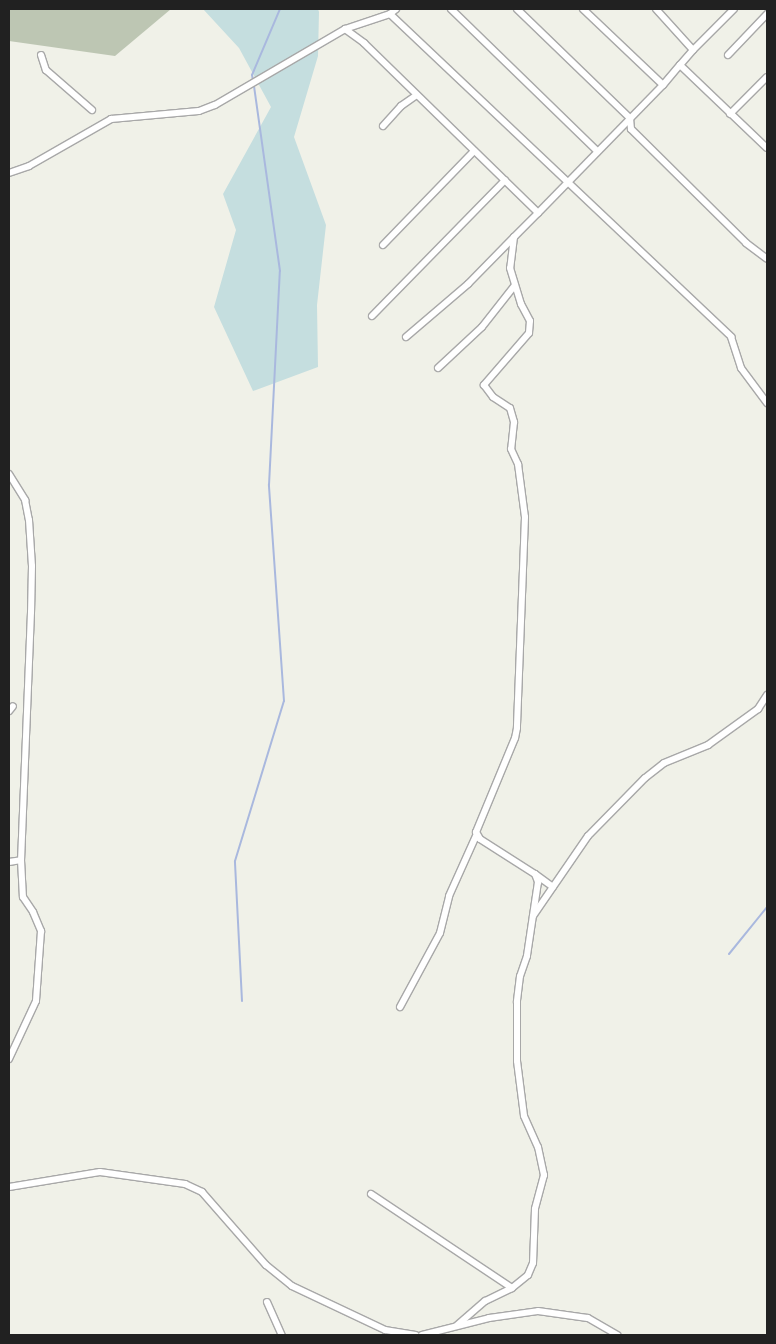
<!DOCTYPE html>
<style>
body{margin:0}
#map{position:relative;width:776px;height:1344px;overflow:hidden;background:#f0f1e8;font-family:Montserrat,sans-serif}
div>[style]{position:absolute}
.construction>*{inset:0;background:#bdc6b3}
.wetland>*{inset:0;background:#c5dedf}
.stream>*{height:2px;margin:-1px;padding:0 1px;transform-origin:1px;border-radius:1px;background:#a9b8de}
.roads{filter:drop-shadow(1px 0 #a8a8a8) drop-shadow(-1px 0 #a8a8a8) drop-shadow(0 1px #a8a8a8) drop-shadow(0 -1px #a8a8a8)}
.minor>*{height:6px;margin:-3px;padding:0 3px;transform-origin:3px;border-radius:3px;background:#fff}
span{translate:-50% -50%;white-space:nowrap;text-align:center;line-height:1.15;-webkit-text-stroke:4px #fff;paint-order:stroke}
.frame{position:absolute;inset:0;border:10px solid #212121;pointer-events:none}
</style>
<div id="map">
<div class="construction">
<div style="clip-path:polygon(9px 9px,171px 9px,115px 56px,9px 41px)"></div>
</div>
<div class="wetland">
<div style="clip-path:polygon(203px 9px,318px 9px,319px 12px,318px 56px,294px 137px,326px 225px,317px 305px,318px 367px,253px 391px,214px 307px,236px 230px,223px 194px,271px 107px,239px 48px)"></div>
</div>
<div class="stream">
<div style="left:253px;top:81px;width:6px;rotate:-99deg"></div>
<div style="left:252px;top:75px;width:72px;rotate:-67deg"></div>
<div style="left:729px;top:954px;width:60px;rotate:-51deg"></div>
<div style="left:242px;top:1001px;width:140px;rotate:-92.9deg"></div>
<div style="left:235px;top:861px;width:167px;rotate:-73deg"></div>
<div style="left:284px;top:701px;width:217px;rotate:-94deg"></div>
<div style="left:269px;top:485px;width:214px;rotate:-87.1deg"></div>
<div style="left:280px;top:271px;width:187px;rotate:-98deg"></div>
</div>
<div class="roads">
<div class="minor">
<div style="left:451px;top:9px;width:204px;rotate:44.2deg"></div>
<div style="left:517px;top:9px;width:157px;rotate:44deg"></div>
<div style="left:630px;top:118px;width:11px;rotate:85deg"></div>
<div style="left:631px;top:129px;width:162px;rotate:44.7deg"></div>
<div style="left:746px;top:243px;width:26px;rotate:37deg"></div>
<div style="left:583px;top:9px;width:110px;rotate:43.5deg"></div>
<div style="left:663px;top:85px;width:26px;rotate:-50deg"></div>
<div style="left:680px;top:65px;width:120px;rotate:43.7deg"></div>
<div style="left:656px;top:9px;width:55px;rotate:47.9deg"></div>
<div style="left:390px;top:14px;width:470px;rotate:43.4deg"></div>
<div style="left:731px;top:337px;width:33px;rotate:72deg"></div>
<div style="left:741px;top:368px;width:44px;rotate:53.4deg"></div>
<div style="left:345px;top:29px;width:24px;rotate:36deg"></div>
<div style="left:364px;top:43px;width:243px;rotate:44.3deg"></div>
<div style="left:538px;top:213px;width:34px;rotate:135deg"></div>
<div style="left:514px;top:237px;width:31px;rotate:97deg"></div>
<div style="left:510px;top:268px;width:38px;rotate:73deg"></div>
<div style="left:521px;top:304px;width:19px;rotate:62deg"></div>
<div style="left:530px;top:321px;width:12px;rotate:95deg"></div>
<div style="left:529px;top:333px;width:69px;rotate:130.9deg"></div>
<div style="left:484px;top:385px;width:15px;rotate:53deg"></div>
<div style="left:493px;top:397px;width:20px;rotate:33deg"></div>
<div style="left:510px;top:408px;width:15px;rotate:74deg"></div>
<div style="left:514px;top:422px;width:27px;rotate:96deg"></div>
<div style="left:511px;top:449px;width:17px;rotate:65deg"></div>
<div style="left:518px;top:464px;width:53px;rotate:82.5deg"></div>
<div style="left:525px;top:517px;width:211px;rotate:92.2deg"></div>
<div style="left:517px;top:728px;width:10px;rotate:101deg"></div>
<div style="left:515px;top:738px;width:102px;rotate:112.5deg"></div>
<div style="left:476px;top:832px;width:8px;rotate:60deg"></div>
<div style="left:480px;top:839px;width:65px;rotate:32.5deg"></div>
<div style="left:535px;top:874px;width:9px;rotate:69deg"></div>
<div style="left:538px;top:882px;width:75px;rotate:98.5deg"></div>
<div style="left:527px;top:956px;width:21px;rotate:109deg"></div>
<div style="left:520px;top:976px;width:26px;rotate:97deg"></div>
<div style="left:517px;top:1002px;width:59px;rotate:90deg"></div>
<div style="left:517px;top:1061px;width:55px;rotate:82.7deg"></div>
<div style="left:524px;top:1116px;width:34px;rotate:66deg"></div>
<div style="left:538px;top:1147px;width:29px;rotate:78deg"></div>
<div style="left:544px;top:1175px;width:35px;rotate:105deg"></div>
<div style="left:535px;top:1209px;width:54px;rotate:92.1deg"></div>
<div style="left:533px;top:1263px;width:13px;rotate:113deg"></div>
<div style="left:528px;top:1275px;width:21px;rotate:141deg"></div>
<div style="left:512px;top:1288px;width:30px;rotate:154deg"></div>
<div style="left:485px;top:1301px;width:37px;rotate:139deg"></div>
<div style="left:41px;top:55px;width:16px;rotate:72deg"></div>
<div style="left:46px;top:70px;width:61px;rotate:41deg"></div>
<div style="left:728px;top:55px;width:57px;rotate:-46.4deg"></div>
<div style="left:680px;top:65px;width:20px;rotate:-49deg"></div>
<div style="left:693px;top:50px;width:58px;rotate:-45deg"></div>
<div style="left:730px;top:114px;width:52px;rotate:-45deg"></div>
<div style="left:383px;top:126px;width:27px;rotate:-48deg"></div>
<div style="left:401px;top:106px;width:19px;rotate:-35deg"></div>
<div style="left:9px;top:173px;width:21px;rotate:-19deg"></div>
<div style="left:29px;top:166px;width:95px;rotate:-29.8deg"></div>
<div style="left:111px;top:119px;width:88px;rotate:-5.2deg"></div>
<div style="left:199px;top:111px;width:17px;rotate:-21deg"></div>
<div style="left:215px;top:105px;width:151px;rotate:-30.3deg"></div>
<div style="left:345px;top:29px;width:47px;rotate:-18.4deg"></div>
<div style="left:390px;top:14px;width:8px;rotate:-40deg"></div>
<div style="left:538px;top:213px;width:179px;rotate:-45.7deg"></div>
<div style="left:383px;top:245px;width:131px;rotate:-45.9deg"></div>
<div style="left:372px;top:316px;width:190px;rotate:-45.6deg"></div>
<div style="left:406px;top:337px;width:82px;rotate:-40.5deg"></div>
<div style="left:468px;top:284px;width:66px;rotate:-45.6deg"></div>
<div style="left:438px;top:368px;width:60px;rotate:-43deg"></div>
<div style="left:482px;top:327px;width:53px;rotate:-51.8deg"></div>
<div style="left:9px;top:474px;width:31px;rotate:58deg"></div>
<div style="left:25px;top:500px;width:20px;rotate:79deg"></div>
<div style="left:29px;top:520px;width:46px;rotate:86.3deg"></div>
<div style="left:32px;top:566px;width:46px;rotate:91.2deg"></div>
<div style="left:31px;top:612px;width:248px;rotate:92.3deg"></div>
<div style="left:21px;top:860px;width:37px;rotate:87deg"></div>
<div style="left:23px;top:897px;width:18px;rotate:56deg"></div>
<div style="left:33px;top:912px;width:21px;rotate:67deg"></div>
<div style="left:41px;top:931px;width:70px;rotate:94.1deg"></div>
<div style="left:36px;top:1001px;width:64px;rotate:115deg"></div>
<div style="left:9px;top:711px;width:6px;rotate:-51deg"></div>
<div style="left:9px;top:862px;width:12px;rotate:-9deg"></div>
<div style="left:535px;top:874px;width:22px;rotate:36deg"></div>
<div style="left:533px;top:916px;width:97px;rotate:-55.5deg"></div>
<div style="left:588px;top:836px;width:81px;rotate:-45.5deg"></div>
<div style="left:645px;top:778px;width:24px;rotate:-38deg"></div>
<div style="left:664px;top:763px;width:48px;rotate:-22.2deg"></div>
<div style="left:708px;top:745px;width:62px;rotate:-35.8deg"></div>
<div style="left:758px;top:709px;width:17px;rotate:-57deg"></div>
<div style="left:400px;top:1007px;width:84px;rotate:-61.6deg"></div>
<div style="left:440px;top:933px;width:38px;rotate:-76deg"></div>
<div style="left:449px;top:896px;width:66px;rotate:-65.8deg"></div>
<div style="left:9px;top:1187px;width:92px;rotate:-9.4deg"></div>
<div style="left:100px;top:1172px;width:86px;rotate:8deg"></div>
<div style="left:185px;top:1184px;width:19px;rotate:25deg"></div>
<div style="left:202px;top:1192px;width:97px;rotate:48.8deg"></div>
<div style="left:266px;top:1265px;width:33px;rotate:39deg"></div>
<div style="left:292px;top:1286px;width:103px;rotate:25.3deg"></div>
<div style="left:385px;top:1330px;width:31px;rotate:9deg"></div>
<div style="left:371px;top:1194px;width:169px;rotate:33.7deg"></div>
<div style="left:267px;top:1302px;width:36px;rotate:66deg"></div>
<div style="left:422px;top:1335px;width:69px;rotate:-14.2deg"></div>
<div style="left:489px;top:1318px;width:49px;rotate:-8.1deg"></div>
<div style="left:538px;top:1311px;width:50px;rotate:8deg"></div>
<div style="left:588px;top:1318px;width:34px;rotate:30deg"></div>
</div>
</div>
<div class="frame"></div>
</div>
